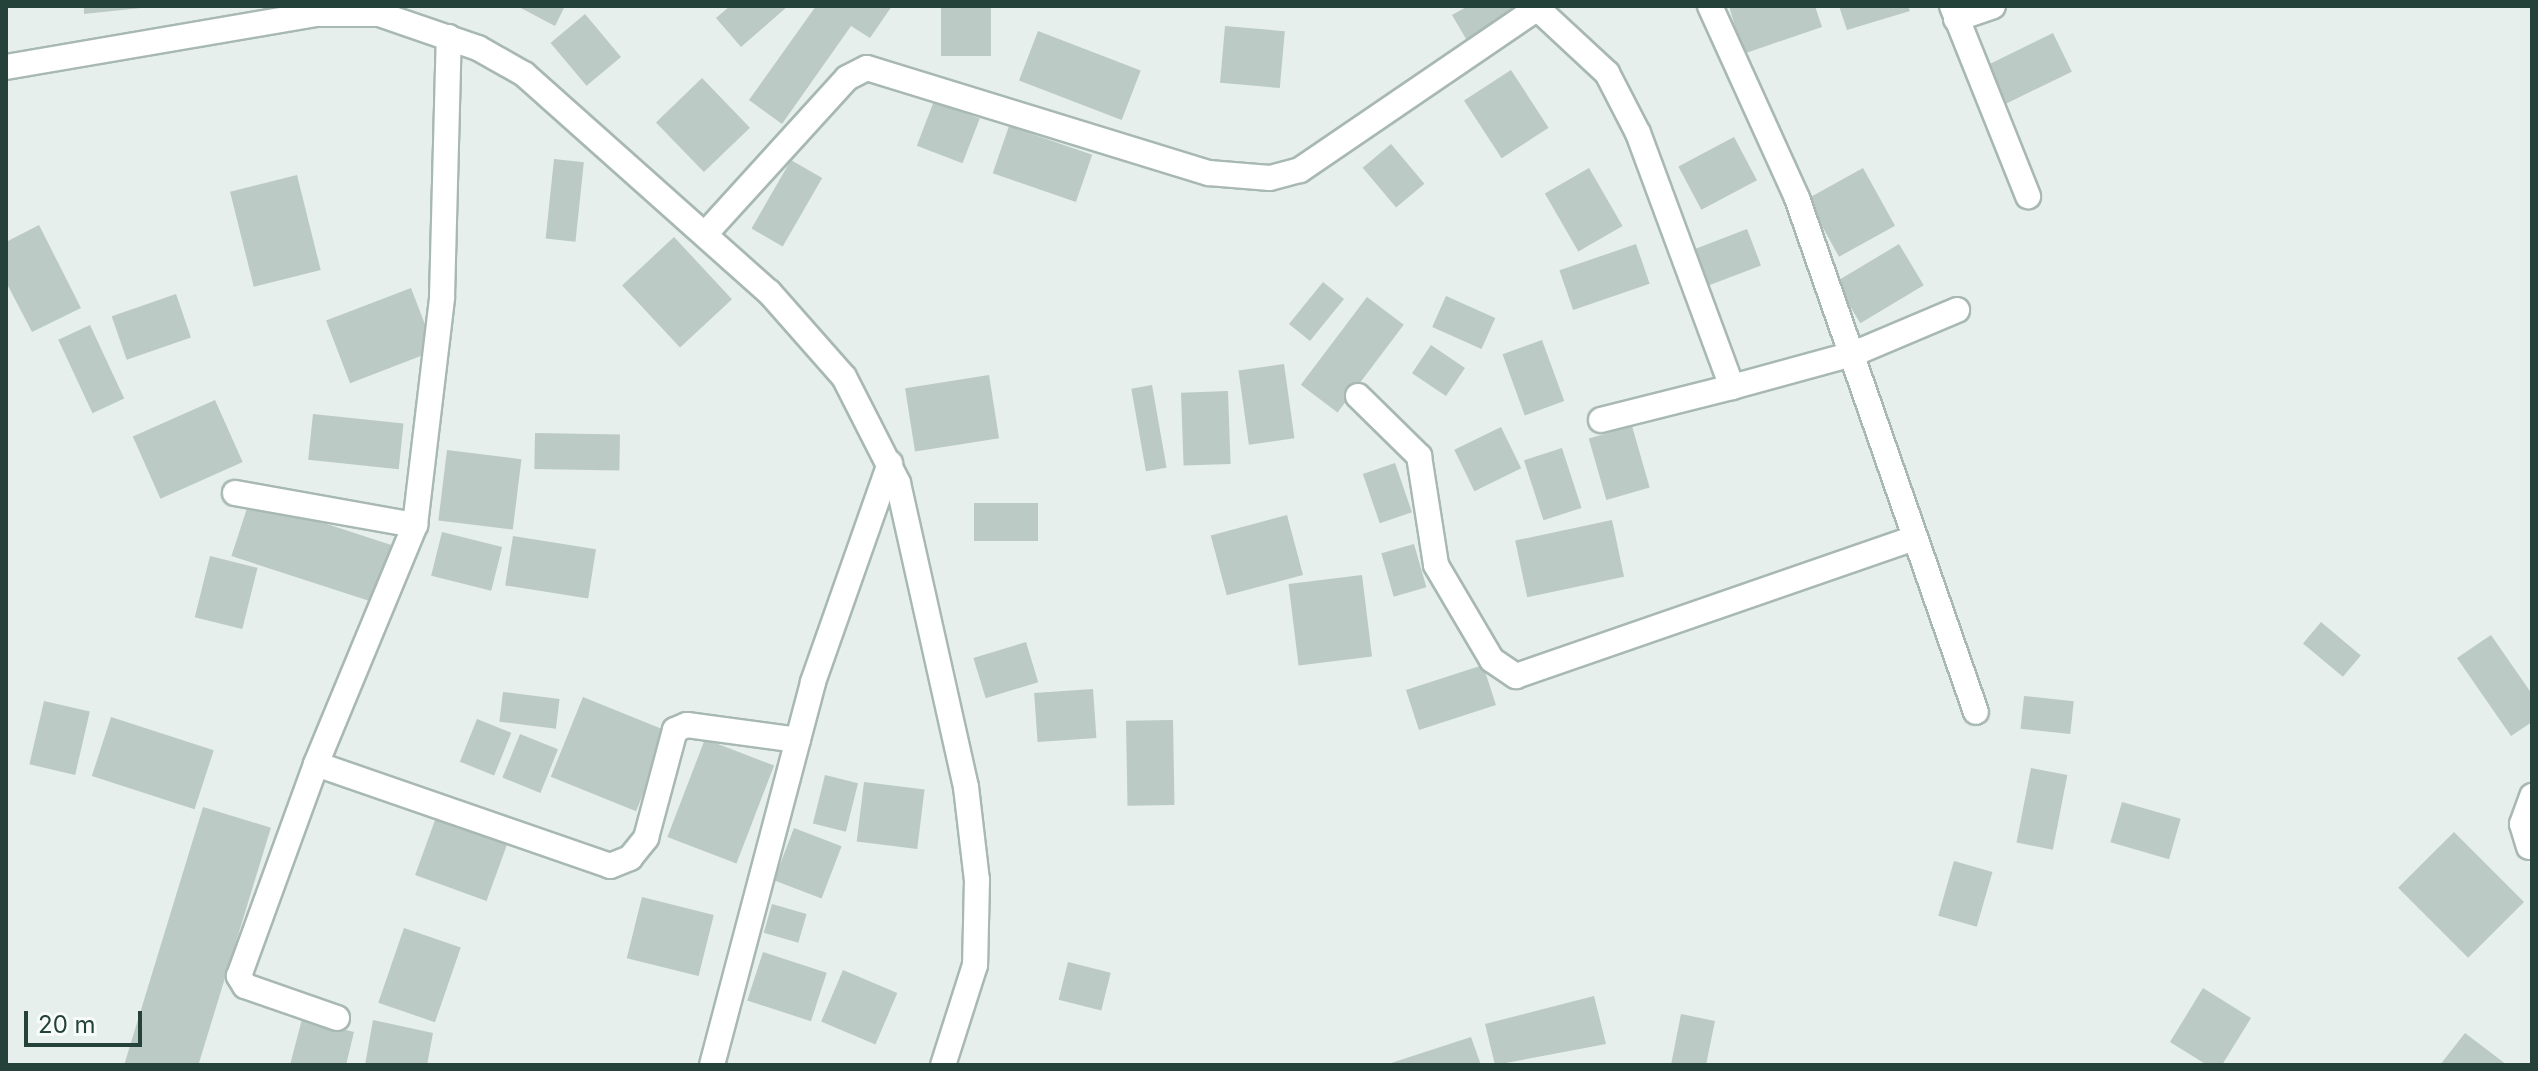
<!DOCTYPE html>
<style>
body{margin:0}
#map{position:relative;width:2538px;height:1071px;overflow:hidden;background:#e6efeb;font-family:Inter,sans-serif}
div>[style]{position:absolute}
.building>*{inset:0;background:#bbcac4;transform-origin:0 0}
.roads{filter:drop-shadow(2px 0 #a8b8b2) drop-shadow(-2px 0 #a8b8b2) drop-shadow(0 2px #a8b8b2) drop-shadow(0 -2px #a8b8b2)}
.street>*{height:24px;margin:-12px;padding:0 12px;transform-origin:12px;border-radius:12px;background:#fff}
.secondary>*{height:24px;margin:-12px;padding:0 12px;transform-origin:12px;border-radius:12px;background:#fff}
span{translate:-50% -50%;white-space:nowrap;text-align:center;line-height:1.15;-webkit-text-stroke:6px #f7fbf9;paint-order:stroke}
.frame{position:absolute;inset:0;border:8px solid #24423a;pointer-events:none}
.scale{position:absolute;left:24px;top:1011px;width:118px;height:36px;box-sizing:border-box;border:4px solid #24423a;border-top:0;padding-left:10px;font-size:24px;line-height:28px;white-space:nowrap;color:#24423a;-webkit-text-stroke:6px #f7fbf9;paint-order:stroke}
</style>
<div id="map">
<div class="building">
<div style="clip-path:polygon(84px 6px,141px 6px,141px 8px,84px 14px)"></div>
<div style="clip-path:polygon(517px 6px,565px 6px,555px 26px)"></div>
<div style="clip-path:polygon(730px 6px,788px 6px,741px 47px,716px 18px)"></div>
<div style="clip-path:polygon(816px 6px,892px 6px,870px 38px,851px 26px,782px 124px,749px 100px)"></div>
<div style="left:941px;top:6px;width:50px;height:50px"></div>
<div style="clip-path:polygon(1468px 6px,1513px 6px,1518px 15px,1469px 44px,1452px 15px)"></div>
<div style="clip-path:polygon(1729px 6px,1815px 6px,1822px 27px,1743px 54px)"></div>
<div style="clip-path:polygon(1839px 6px,1908px 6px,1910px 11px,1847px 30px)"></div>
<div style="left:585px;top:14px;width:56px;height:45px;rotate:50deg"></div>
<div style="left:1225px;top:26px;width:60px;height:57px;rotate:5deg"></div>
<div style="left:1038px;top:31px;width:110px;height:53px;rotate:21deg"></div>
<div style="left:2053px;top:33px;width:43px;height:75px;rotate:64deg"></div>
<div style="left:1511px;top:70px;width:69px;height:56px;rotate:57deg"></div>
<div style="left:702px;top:78px;width:69px;height:64px;rotate:46deg"></div>
<div style="left:934px;top:101px;width:49px;height:48px;rotate:21deg"></div>
<div style="left:1009px;top:126px;width:88px;height:50px;rotate:19deg"></div>
<div style="left:1734px;top:137px;width:49px;height:63px;rotate:62deg"></div>
<div style="left:1391px;top:144px;width:52px;height:37px;rotate:50deg"></div>
<div style="left:554px;top:159px;width:30px;height:80px;rotate:6deg"></div>
<div style="left:791px;top:160px;width:36px;height:79px;rotate:30deg"></div>
<div style="left:1589px;top:168px;width:67px;height:51px;rotate:60deg"></div>
<div style="left:1863px;top:168px;width:66px;height:64px;rotate:61deg"></div>
<div style="left:297px;top:175px;width:98px;height:69px;rotate:76deg"></div>
<div style="clip-path:polygon(39px 225px,81px 308px,32px 332px,6px 282px,6px 242px)"></div>
<div style="left:1747px;top:229px;width:39px;height:64px;rotate:69deg"></div>
<div style="left:674px;top:237px;width:85px;height:71px;rotate:47deg"></div>
<div style="left:1636px;top:244px;width:42px;height:81px;rotate:71deg"></div>
<div style="left:1899px;top:244px;width:48px;height:74px;rotate:59deg"></div>
<div style="left:1323px;top:282px;width:27px;height:54px;rotate:39deg"></div>
<div style="left:411px;top:288px;width:67px;height:91px;rotate:69deg"></div>
<div style="left:176px;top:294px;width:46px;height:68px;rotate:71deg"></div>
<div style="left:1446px;top:296px;width:54px;height:34px;rotate:24deg"></div>
<div style="left:1367px;top:297px;width:46px;height:110px;rotate:37deg"></div>
<div style="left:90px;top:325px;width:81px;height:35px;rotate:65deg"></div>
<div style="left:1542px;top:340px;width:65px;height:42px;rotate:70deg"></div>
<div style="left:1431px;top:345px;width:41px;height:34px;rotate:34deg"></div>
<div style="left:1284px;top:364px;width:75px;height:46px;rotate:82deg"></div>
<div style="left:989px;top:375px;width:64px;height:85px;rotate:81deg"></div>
<div style="left:1152px;top:385px;width:84px;height:21px;rotate:80deg"></div>
<div style="left:1228px;top:391px;width:73px;height:47px;rotate:88deg"></div>
<div style="left:215px;top:400px;width:68px;height:90px;rotate:66deg"></div>
<div style="left:313px;top:414px;width:91px;height:46px;rotate:6deg"></div>
<div style="left:1632px;top:426px;width:64px;height:45px;rotate:74deg"></div>
<div style="left:1501px;top:427px;width:46px;height:52px;rotate:64deg"></div>
<div style="left:535px;top:433px;width:85px;height:36px;rotate:1deg"></div>
<div style="left:1562px;top:448px;width:63px;height:40px;rotate:72deg"></div>
<div style="left:447px;top:450px;width:75px;height:71px;rotate:7deg"></div>
<div style="left:1395px;top:463px;width:52px;height:34px;rotate:71deg"></div>
<div style="left:250px;top:499px;width:155px;height:60px;rotate:18deg"></div>
<div style="left:1038px;top:503px;width:38px;height:64px;rotate:90deg"></div>
<div style="left:1287px;top:515px;width:62px;height:79px;rotate:75deg"></div>
<div style="left:1612px;top:520px;width:58px;height:99px;rotate:78deg"></div>
<div style="left:442px;top:532px;width:62px;height:45px;rotate:14deg"></div>
<div style="left:513px;top:536px;width:84px;height:50px;rotate:9deg"></div>
<div style="left:1414px;top:544px;width:45px;height:34px;rotate:74deg"></div>
<div style="left:210px;top:556px;width:49px;height:63px;rotate:14deg"></div>
<div style="left:1362px;top:575px;width:82px;height:74px;rotate:83deg"></div>
<div style="left:2321px;top:622px;width:52px;height:28px;rotate:40deg"></div>
<div style="clip-path:polygon(2491px 635px,2532px 694px,2532px 722px,2511px 736px,2457px 658px)"></div>
<div style="left:1026px;top:642px;width:42px;height:55px;rotate:73deg"></div>
<div style="left:1483px;top:665px;width:42px;height:81px;rotate:72deg"></div>
<div style="left:1093px;top:689px;width:49px;height:59px;rotate:86deg"></div>
<div style="left:503px;top:692px;width:57px;height:30px;rotate:7deg"></div>
<div style="left:2024px;top:696px;width:50px;height:33px;rotate:6deg"></div>
<div style="left:583px;top:697px;width:92px;height:86px;rotate:22deg"></div>
<div style="left:44px;top:701px;width:47px;height:65px;rotate:13deg"></div>
<div style="left:111px;top:717px;width:108px;height:62px;rotate:18deg"></div>
<div style="left:477px;top:719px;width:37px;height:46px;rotate:22deg"></div>
<div style="left:1173px;top:720px;width:85px;height:47px;rotate:89deg"></div>
<div style="left:520px;top:734px;width:41px;height:47px;rotate:22deg"></div>
<div style="left:705px;top:739px;width:74px;height:105px;rotate:21deg"></div>
<div style="left:2031px;top:768px;width:37px;height:76px;rotate:11deg"></div>
<div style="left:825px;top:775px;width:34px;height:50px;rotate:14deg"></div>
<div style="left:864px;top:782px;width:61px;height:60px;rotate:7deg"></div>
<div style="left:2122px;top:802px;width:61px;height:42px;rotate:16deg"></div>
<div style="left:203px;top:807px;width:71px;height:270px;rotate:17deg"></div>
<div style="left:438px;top:812px;width:76px;height:67px;rotate:20deg"></div>
<div style="left:794px;top:828px;width:51px;height:56px;rotate:21deg"></div>
<div style="left:2454px;top:832px;width:99px;height:79px;rotate:45deg"></div>
<div style="left:1954px;top:861px;width:40px;height:57px;rotate:16deg"></div>
<div style="left:642px;top:897px;width:74px;height:63px;rotate:14deg"></div>
<div style="left:772px;top:904px;width:36px;height:30px;rotate:16deg"></div>
<div style="left:404px;top:928px;width:60px;height:79px;rotate:19deg"></div>
<div style="left:763px;top:952px;width:67px;height:51px;rotate:18deg"></div>
<div style="left:1068px;top:962px;width:44px;height:39px;rotate:14deg"></div>
<div style="left:843px;top:970px;width:59px;height:56px;rotate:23deg"></div>
<div style="clip-path:polygon(2203px 988px,2251px 1018px,2222px 1065px,2207px 1065px,2170px 1042px)"></div>
<div style="clip-path:polygon(1594px 996px,1606px 1044px,1495px 1065px,1485px 1024px)"></div>
<div style="clip-path:polygon(1681px 1014px,1715px 1021px,1706px 1065px,1671px 1065px)"></div>
<div style="clip-path:polygon(302px 1019px,354px 1032px,346px 1065px,290px 1065px)"></div>
<div style="clip-path:polygon(373px 1020px,433px 1033px,427px 1065px,365px 1065px)"></div>
<div style="clip-path:polygon(2465px 1033px,2507px 1065px,2440px 1065px)"></div>
<div style="clip-path:polygon(1471px 1037px,1481px 1065px,1389px 1065px,1388px 1064px)"></div>
</div>
<div class="roads">
<div class="street">
<div style="left:1710px;top:6px;width:211px;rotate:65.6deg"></div>
<div style="left:1797px;top:198px;width:544px;rotate:70.8deg"></div>
<div style="left:1952px;top:6px;width:205px;rotate:68.2deg"></div>
<div style="left:1537px;top:8px;width:96px;rotate:42.9deg"></div>
<div style="left:1607px;top:73px;width:68px;rotate:62.7deg"></div>
<div style="left:1638px;top:133px;width:271px;rotate:69.7deg"></div>
<div style="left:1732px;top:387px;width:125px;rotate:-15.3deg"></div>
<div style="left:1853px;top:354px;width:113px;rotate:-22.9deg"></div>
<div style="left:1956px;top:19px;width:39px;rotate:-19deg"></div>
<div style="left:707px;top:232px;width:208px;rotate:-47.7deg"></div>
<div style="left:847px;top:78px;width:22px;rotate:-27deg"></div>
<div style="left:867px;top:68px;width:358px;rotate:17.1deg"></div>
<div style="left:1209px;top:173px;width:61px;rotate:4.7deg"></div>
<div style="left:1270px;top:178px;width:31px;rotate:-15deg"></div>
<div style="left:1300px;top:170px;width:291px;rotate:-34.3deg"></div>
<div style="left:1358px;top:396px;width:86px;rotate:44.5deg"></div>
<div style="left:1419px;top:456px;width:110px;rotate:81.1deg"></div>
<div style="left:1436px;top:565px;width:110px;rotate:59.5deg"></div>
<div style="left:1492px;top:660px;width:29px;rotate:34deg"></div>
<div style="left:1516px;top:676px;width:421px;rotate:-19.1deg"></div>
<div style="left:1601px;top:420px;width:135px;rotate:-14.1deg"></div>
<div style="left:235px;top:493px;width:183px;rotate:10.1deg"></div>
<div style="left:316px;top:764px;width:311px;rotate:19.1deg"></div>
<div style="left:610px;top:866px;width:22px;rotate:-22deg"></div>
<div style="left:630px;top:858px;width:26px;rotate:-51deg"></div>
<div style="left:646px;top:838px;width:112px;rotate:-75deg"></div>
<div style="left:675px;top:730px;width:13px;rotate:-23deg"></div>
<div style="left:687px;top:725px;width:112px;rotate:7.7deg"></div>
<div style="left:2529px;top:847px;width:24px;rotate:-107deg"></div>
<div style="left:2522px;top:824px;width:30px;rotate:-70deg"></div>
<div style="left:337px;top:1018px;width:97px;rotate:-160.8deg"></div>
<div style="left:245px;top:986px;width:12px;rotate:-121deg"></div>
<div style="left:239px;top:976px;width:226px;rotate:-70deg"></div>
<div style="left:316px;top:764px;width:259px;rotate:-67.5deg"></div>
<div style="left:415px;top:525px;width:230px;rotate:-83.2deg"></div>
<div style="left:442px;top:297px;width:260px;rotate:-88.5deg"></div>
<div style="left:712px;top:1065px;width:396px;rotate:-75.2deg"></div>
<div style="left:813px;top:682px;width:232px;rotate:-70.6deg"></div>
</div>
<div class="secondary">
<div style="left:6px;top:67px;width:315px;rotate:-9.7deg"></div>
<div style="left:317px;top:14px;width:62px"></div>
<div style="left:379px;top:14px;width:105px;rotate:19deg"></div>
<div style="left:478px;top:48px;width:53px;rotate:29.5deg"></div>
<div style="left:524px;top:74px;width:328px;rotate:41.7deg"></div>
<div style="left:769px;top:292px;width:113px;rotate:48.6deg"></div>
<div style="left:844px;top:377px;width:119px;rotate:63deg"></div>
<div style="left:898px;top:483px;width:312px;rotate:77.4deg"></div>
<div style="left:966px;top:787px;width:94px;rotate:83.3deg"></div>
<div style="left:977px;top:880px;width:85px;rotate:91.3deg"></div>
<div style="left:975px;top:965px;width:105px;rotate:107.7deg"></div>
</div>
</div>
<div class="frame"></div>
<div class="scale">20 m</div>
</div>
